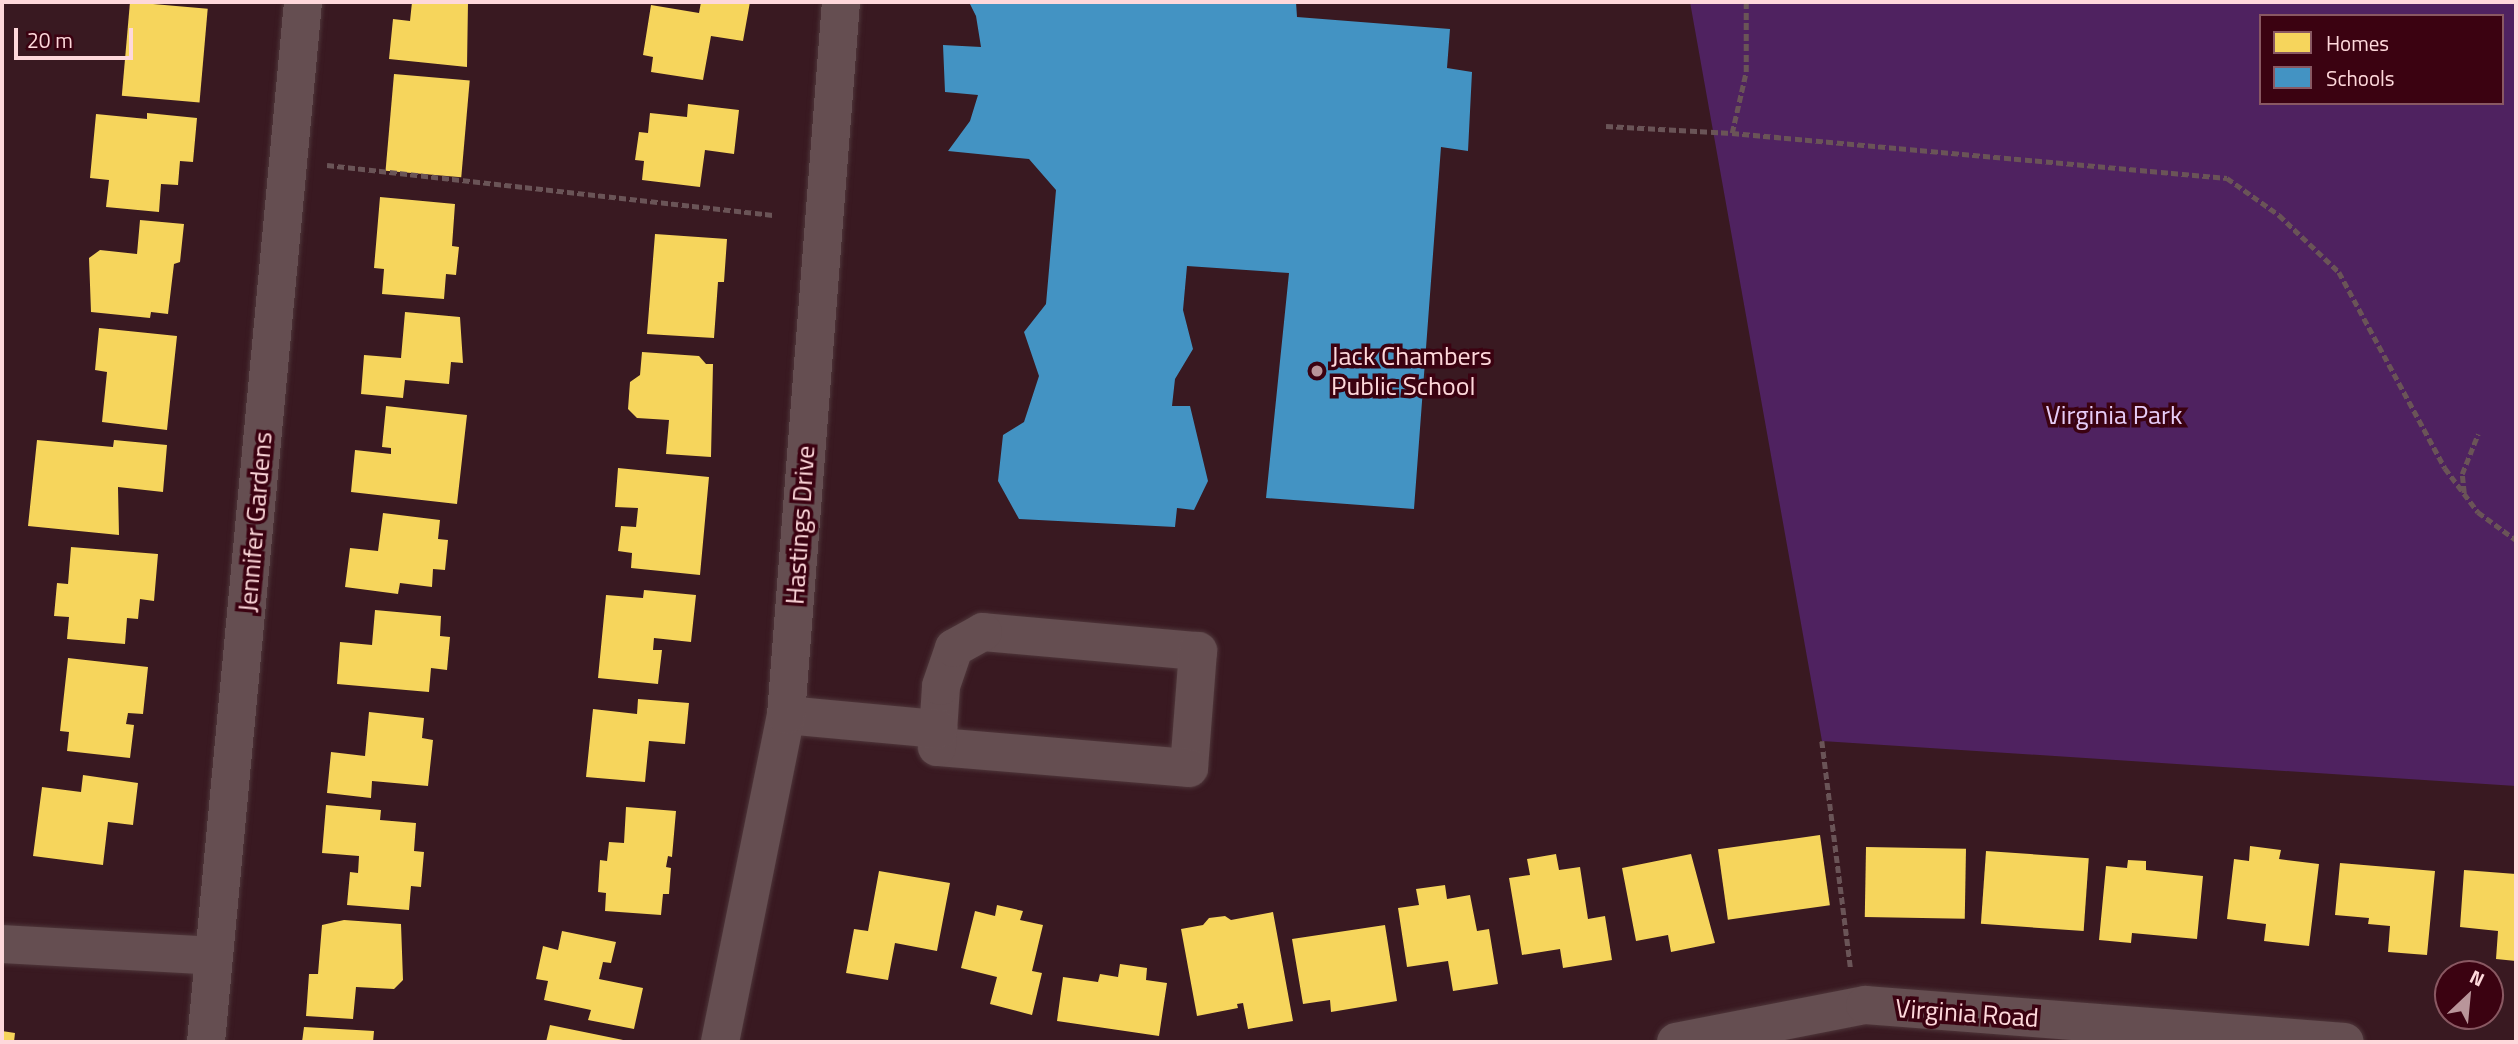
<!DOCTYPE html>
<html>
<head>
<meta charset="utf-8">
<style>
	body { margin:0 }
	#map { position:relative; width:2518px; height:1044px; overflow:hidden; background:#391921; font-family:"Titillium Web",sans-serif }
	div>[style] { position:absolute }
	.green>* { inset:0; background:#4f2260 }
	.homes>* { inset:0; background:#f6d55c; transform-origin:0 0 }
	.schools>* { inset:0; background:#4393c3 }
	.path>* { height:4.5px; margin-top:-2.25px; transform-origin:0; background:repeating-linear-gradient(90deg,#6a5457 0 7px,transparent 0 10.5px) }
	.roads { filter:drop-shadow(0 0 2px #4e363a) drop-shadow(0 0 2px #4e363a) }
	.minor>* { height:38px; margin:-19px; padding:0 19px; transform-origin:19px; border-radius:19px; background:#654e51 }
	.dots>* { width:19px; height:19px; translate:-50% -50%; box-sizing:border-box; border:4px solid #3b0211; border-radius:50% }
	span { translate:-50% -50%; white-space:nowrap; text-align:center; line-height:1.15; -webkit-text-stroke:7px #3b0211; paint-order:stroke }
	.poi-label { font-size:26px; color:#fed8db }
	.left { translate:0 -50%; text-align:left }
	.park-label { font-size:26px; color:#e6ccf6 }
	.street-label { font-size:26px; color:#fed8db }
	.frame { position:absolute; inset:0; border:4px solid #fed8db; pointer-events:none }
	.legend { position:absolute; left:2259px; top:14px; width:245px; height:91px; box-sizing:border-box; background:#3b0211; border:2px solid #895862; margin:0; padding:9px 12px; list-style:none; font-size:21px; color:#fed8db }
	.legend li { display:flex; align-items:center; gap:14px; height:35px }
	.legend b { width:35px; border:2px solid #895862 }
	.north { position:absolute; left:2434px; top:960px; width:70px; height:70px; box-sizing:border-box; background:#3b0211; border:2px solid #895862; border-radius:50%; rotate:26deg; font-size:19px; font-weight:700; line-height:28px; text-align:center; color:#fed8db }
	.north::after { content:''; display:block; margin:auto; width:24px; height:32px; background:#b9959a; clip-path:polygon(50% 0,100% 100%,50% 72%,0 100%) }
	.scale { position:absolute; left:14px; top:28px; width:119px; height:32px; box-sizing:border-box; border:4px solid #fed8db; border-top:0; padding-left:9px; font-size:21px; line-height:24px; white-space:nowrap; color:#fed8db; -webkit-text-stroke:5px #3b0211; paint-order:stroke }
</style>
</head>
<body>
<div id="map">
	<div class="green">
		<div style="clip-path:polygon(evenodd,1690px 2px,2516px 2px,2516px 786px,1822px 741px,1690px 2px,2261px 16px,2502px 16px,2502px 103px,2261px 103px,2261px 16px)"></div>
	</div>
	<div class="homes">
		<div style="left:130px;top:2px;width:78px;height:94px;rotate:5deg"></div>
		<div style="clip-path:polygon(412px 2px,468px 2px,467px 67px,389px 59px,393px 19px,410px 21px)"></div>
		<div style="clip-path:polygon(701px 2px,750px 2px,743px 41px,711px 36px,703px 80px,651px 72px,653px 57px,643px 55px,651px 5px,699px 13px)"></div>
		<div style="left:394px;top:74px;width:76px;height:97px;rotate:5deg"></div>
		<div style="clip-path:polygon(688px 104px,739px 110px,734px 154px,705px 150px,700px 187px,642px 180px,644px 161px,635px 160px,639px 132px,648px 133px,650px 113px,687px 117px)"></div>
		<div style="clip-path:polygon(147px 113px,197px 118px,193px 162px,180px 161px,178px 185px,161px 184px,159px 212px,106px 207px,109px 180px,90px 178px,96px 114px,147px 119px)"></div>
		<div style="clip-path:polygon(380px 197px,455px 204px,452px 246px,459px 247px,456px 275px,446px 274px,444px 299px,382px 294px,384px 269px,374px 268px)"></div>
		<div style="clip-path:polygon(140px 220px,184px 224px,180px 262px,174px 264px,168px 314px,151px 312px,150px 318px,91px 312px,89px 258px,100px 250px,137px 254px)"></div>
		<div style="clip-path:polygon(655px 234px,727px 239px,724px 282px,718px 282px,714px 338px,647px 334px)"></div>
		<div style="clip-path:polygon(405px 312px,460px 317px,463px 363px,451px 362px,449px 384px,405px 380px,403px 398px,361px 394px,364px 355px,401px 358px)"></div>
		<div style="clip-path:polygon(99px 328px,177px 336px,167px 430px,102px 422px,107px 372px,95px 370px)"></div>
		<div style="clip-path:polygon(642px 352px,699px 356px,706px 364px,713px 364px,711px 457px,666px 454px,669px 420px,637px 418px,628px 409px,630px 382px,640px 375px)"></div>
		<div style="clip-path:polygon(386px 406px,467px 415px,457px 504px,351px 492px,355px 450px,391px 454px,391px 448px,382px 447px)"></div>
		<div style="clip-path:polygon(37px 440px,113px 447px,114px 440px,167px 445px,163px 492px,118px 487px,119px 535px,28px 526px)"></div>
		<div style="clip-path:polygon(618px 468px,709px 477px,700px 575px,631px 568px,632px 553px,618px 551px,621px 526px,636px 527px,638px 508px,615px 507px)"></div>
		<div style="clip-path:polygon(383px 513px,440px 520px,438px 539px,448px 540px,445px 570px,433px 569px,432px 587px,400px 583px,398px 594px,345px 587px,350px 548px,378px 551px)"></div>
		<div style="clip-path:polygon(71px 547px,158px 554px,154px 601px,140px 599px,138px 619px,127px 618px,125px 644px,67px 639px,69px 617px,54px 616px,57px 583px,68px 584px)"></div>
		<div style="clip-path:polygon(644px 590px,696px 595px,691px 642px,654px 638px,653px 650px,662px 650px,658px 684px,598px 678px,606px 595px,643px 598px)"></div>
		<div style="clip-path:polygon(375px 610px,441px 616px,440px 636px,450px 637px,447px 670px,431px 668px,429px 692px,337px 684px,340px 642px,372px 645px)"></div>
		<div style="clip-path:polygon(68px 658px,148px 667px,143px 714px,128px 713px,126px 724px,134px 725px,130px 758px,67px 751px,69px 732px,60px 731px)"></div>
		<div style="clip-path:polygon(638px 699px,689px 703px,685px 744px,649px 741px,645px 782px,586px 777px,593px 709px,637px 714px)"></div>
		<div style="clip-path:polygon(369px 712px,424px 718px,422px 738px,433px 740px,428px 786px,372px 781px,371px 798px,327px 793px,331px 752px,365px 756px)"></div>
		<div style="clip-path:polygon(83px 775px,138px 783px,133px 825px,108px 822px,103px 865px,33px 856px,42px 787px,81px 792px)"></div>
		<div style="clip-path:polygon(326px 805px,381px 810px,380px 820px,416px 823px,414px 851px,424px 852px,421px 887px,411px 886px,409px 910px,347px 905px,350px 872px,358px 873px,359px 856px,322px 853px)"></div>
		<div style="clip-path:polygon(626px 807px,676px 811px,672px 857px,668px 856px,666px 867px,671px 868px,669px 894px,663px 894px,661px 915px,605px 911px,606px 893px,598px 892px,600px 860px,607px 861px,609px 842px,624px 843px)"></div>
		<div style="left:1820px;top:835px;width:71px;height:103px;rotate:82deg"></div>
		<div style="clip-path:polygon(2250px 846px,2281px 850px,2279px 859px,2319px 864px,2309px 946px,2264px 941px,2266px 924px,2227px 919px,2234px 859px,2249px 861px)"></div>
		<div style="left:1866px;top:847px;width:100px;height:70px;rotate:1deg"></div>
		<div style="left:1986px;top:851px;width:103px;height:73px;rotate:4deg"></div>
		<div style="clip-path:polygon(1556px 854px,1559px 870px,1580px 867px,1588px 919px,1605px 916px,1612px 960px,1563px 968px,1560px 949px,1522px 955px,1509px 878px,1530px 875px,1527px 859px)"></div>
		<div style="clip-path:polygon(1691px 854px,1715px 943px,1671px 952px,1668px 935px,1636px 941px,1622px 868px)"></div>
		<div style="clip-path:polygon(2128px 860px,2146px 861px,2146px 870px,2203px 876px,2197px 939px,2132px 933px,2131px 943px,2099px 940px,2106px 866px,2127px 868px)"></div>
		<div style="clip-path:polygon(2340px 863px,2435px 871px,2427px 955px,2388px 952px,2390px 926px,2368px 924px,2369px 918px,2335px 915px)"></div>
		<div style="clip-path:polygon(2464px 870px,2516px 874px,2516px 961px,2496px 959px,2498px 931px,2460px 927px)"></div>
		<div style="clip-path:polygon(879px 871px,950px 883px,937px 951px,895px 943px,888px 980px,846px 973px,854px 929px,868px 931px)"></div>
		<div style="clip-path:polygon(1445px 885px,1447px 899px,1470px 895px,1477px 931px,1489px 929px,1498px 984px,1453px 991px,1448px 961px,1407px 967px,1398px 908px,1419px 905px,1416px 889px)"></div>
		<div style="clip-path:polygon(997px 905px,1023px 911px,1020px 920px,1043px 925px,1032px 971px,1042px 973px,1032px 1015px,990px 1004px,997px 977px,961px 968px,975px 911px,995px 916px)"></div>
		<div style="clip-path:polygon(1273px 912px,1293px 1021px,1248px 1029px,1243px 1003px,1237px 1004px,1238px 1008px,1197px 1016px,1181px 929px,1203px 925px,1209px 918px,1225px 916px,1231px 920px)"></div>
		<div style="clip-path:polygon(344px 920px,401px 924px,403px 980px,394px 989px,356px 987px,353px 1019px,306px 1016px,309px 974px,318px 974px,322px 925px)"></div>
		<div style="clip-path:polygon(1385px 925px,1397px 1001px,1331px 1012px,1330px 1000px,1303px 1004px,1292px 939px)"></div>
		<div style="clip-path:polygon(562px 931px,616px 942px,611px 963px,603px 962px,599px 979px,643px 988px,634px 1029px,588px 1020px,591px 1010px,544px 1000px,548px 981px,536px 979px,543px 946px,558px 950px)"></div>
		<div style="clip-path:polygon(1120px 964px,1147px 968px,1146px 980px,1167px 983px,1159px 1036px,1057px 1021px,1063px 977px,1098px 982px,1100px 974px,1118px 977px)"></div>
		<div style="clip-path:polygon(550px 1025px,628px 1041px,628px 1042px,546px 1042px)"></div>
		<div style="clip-path:polygon(304px 1027px,374px 1031px,373px 1042px,302px 1042px)"></div>
		<div style="clip-path:polygon(2px 1031px,15px 1033px,14px 1042px,2px 1042px)"></div>
	</div>
	<div class="schools">
		<div style="clip-path:polygon(969px 2px,1296px 2px,1297px 17px,1450px 29px,1447px 68px,1472px 72px,1468px 151px,1441px 147px,1414px 509px,1266px 498px,1289px 273px,1187px 266px,1183px 310px,1193px 349px,1175px 379px,1172px 406px,1190px 406px,1208px 481px,1194px 510px,1177px 508px,1175px 527px,1019px 519px,998px 481px,1003px 435px,1024px 422px,1039px 376px,1024px 332px,1046px 304px,1056px 190px,1029px 159px,948px 151px,970px 121px,978px 95px,945px 92px,943px 45px,981px 47px,976px 16px)"></div>
	</div>
	<div class="path">
		<div style="left:1606px;top:126px;width:126px;rotate:3.2deg"></div>
		<div style="left:1732px;top:133px;width:497px;rotate:5.2deg"></div>
		<div style="left:2227px;top:178px;width:64px;rotate:35.4deg"></div>
		<div style="left:2279px;top:215px;width:83px;rotate:43.5deg"></div>
		<div style="left:2339px;top:272px;width:223px;rotate:61.6deg"></div>
		<div style="left:2445px;top:468px;width:55px;rotate:53.1deg"></div>
		<div style="left:2478px;top:512px;width:47px;rotate:36.4deg"></div>
		<div style="left:1732px;top:133px;width:63px;rotate:-77.1deg"></div>
		<div style="left:1746px;top:72px;width:70px;rotate:-90deg"></div>
		<div style="left:327px;top:165px;width:451px;rotate:6.4deg"></div>
		<div style="left:2464px;top:493px;width:19px;rotate:-96deg"></div>
		<div style="left:2462px;top:474px;width:43px;rotate:-68.2deg"></div>
		<div style="left:1822px;top:741px;width:230px;rotate:82.8deg"></div>
	</div>
	<div class="roads">
		<div class="minor">
			<div style="left:983px;top:632px;width:216px;rotate:5.1deg"></div>
			<div style="left:1198px;top:651px;width:117px;rotate:94.4deg"></div>
			<div style="left:1189px;top:768px;width:253px;rotate:-175.2deg"></div>
			<div style="left:937px;top:747px;width:61px;rotate:-86.2deg"></div>
			<div style="left:941px;top:686px;width:40px;rotate:-71.1deg"></div>
			<div style="left:954px;top:648px;width:33px;rotate:-29deg"></div>
			<div style="left:786px;top:715px;width:153px;rotate:5.3deg"></div>
			<div style="left:2px;top:944px;width:212px;rotate:3.2deg"></div>
			<div style="left:206px;top:1042px;width:1045px;rotate:-84.67deg"></div>
			<div style="left:720px;top:1042px;width:334px;rotate:-78.6deg"></div>
			<div style="left:786px;top:715px;width:715px;rotate:-85.59deg"></div>
			<div style="left:1676px;top:1042px;width:193px;rotate:-11.1deg"></div>
			<div style="left:1865px;top:1005px;width:481px;rotate:4.4deg"></div>
		</div>
	</div>
	<div class="dots">
		<div style="left:1317px;top:371px;background:#b9959a"></div>
	</div>
	<div class="poi-label">
		<span class="left" style="left:1331px;top:371px">Jack Chambers<br>Public School</span>
	</div>
	<div class="park-label">
		<span style="left:2114px;top:415px">Virginia Park</span>
	</div>
	<div class="street-label">
		<span style="left:255px;top:522px;rotate:-85deg">Jennifer Gardens</span>
		<span style="left:800px;top:525px;rotate:-86deg">Hastings Drive</span>
		<span style="left:1967px;top:1013px;rotate:4deg">Virginia Road</span>
	</div>
	<div class="frame"></div>
	<ul class="legend">
	<li><b style="height:19px;background:#f6d55c"></b>Homes</li>
	<li><b style="height:19px;background:#4393c3"></b>Schools</li>
	</ul>
	<div class="north">N</div>
	<div class="scale">20 m</div>
</div>
</body>
</html>
